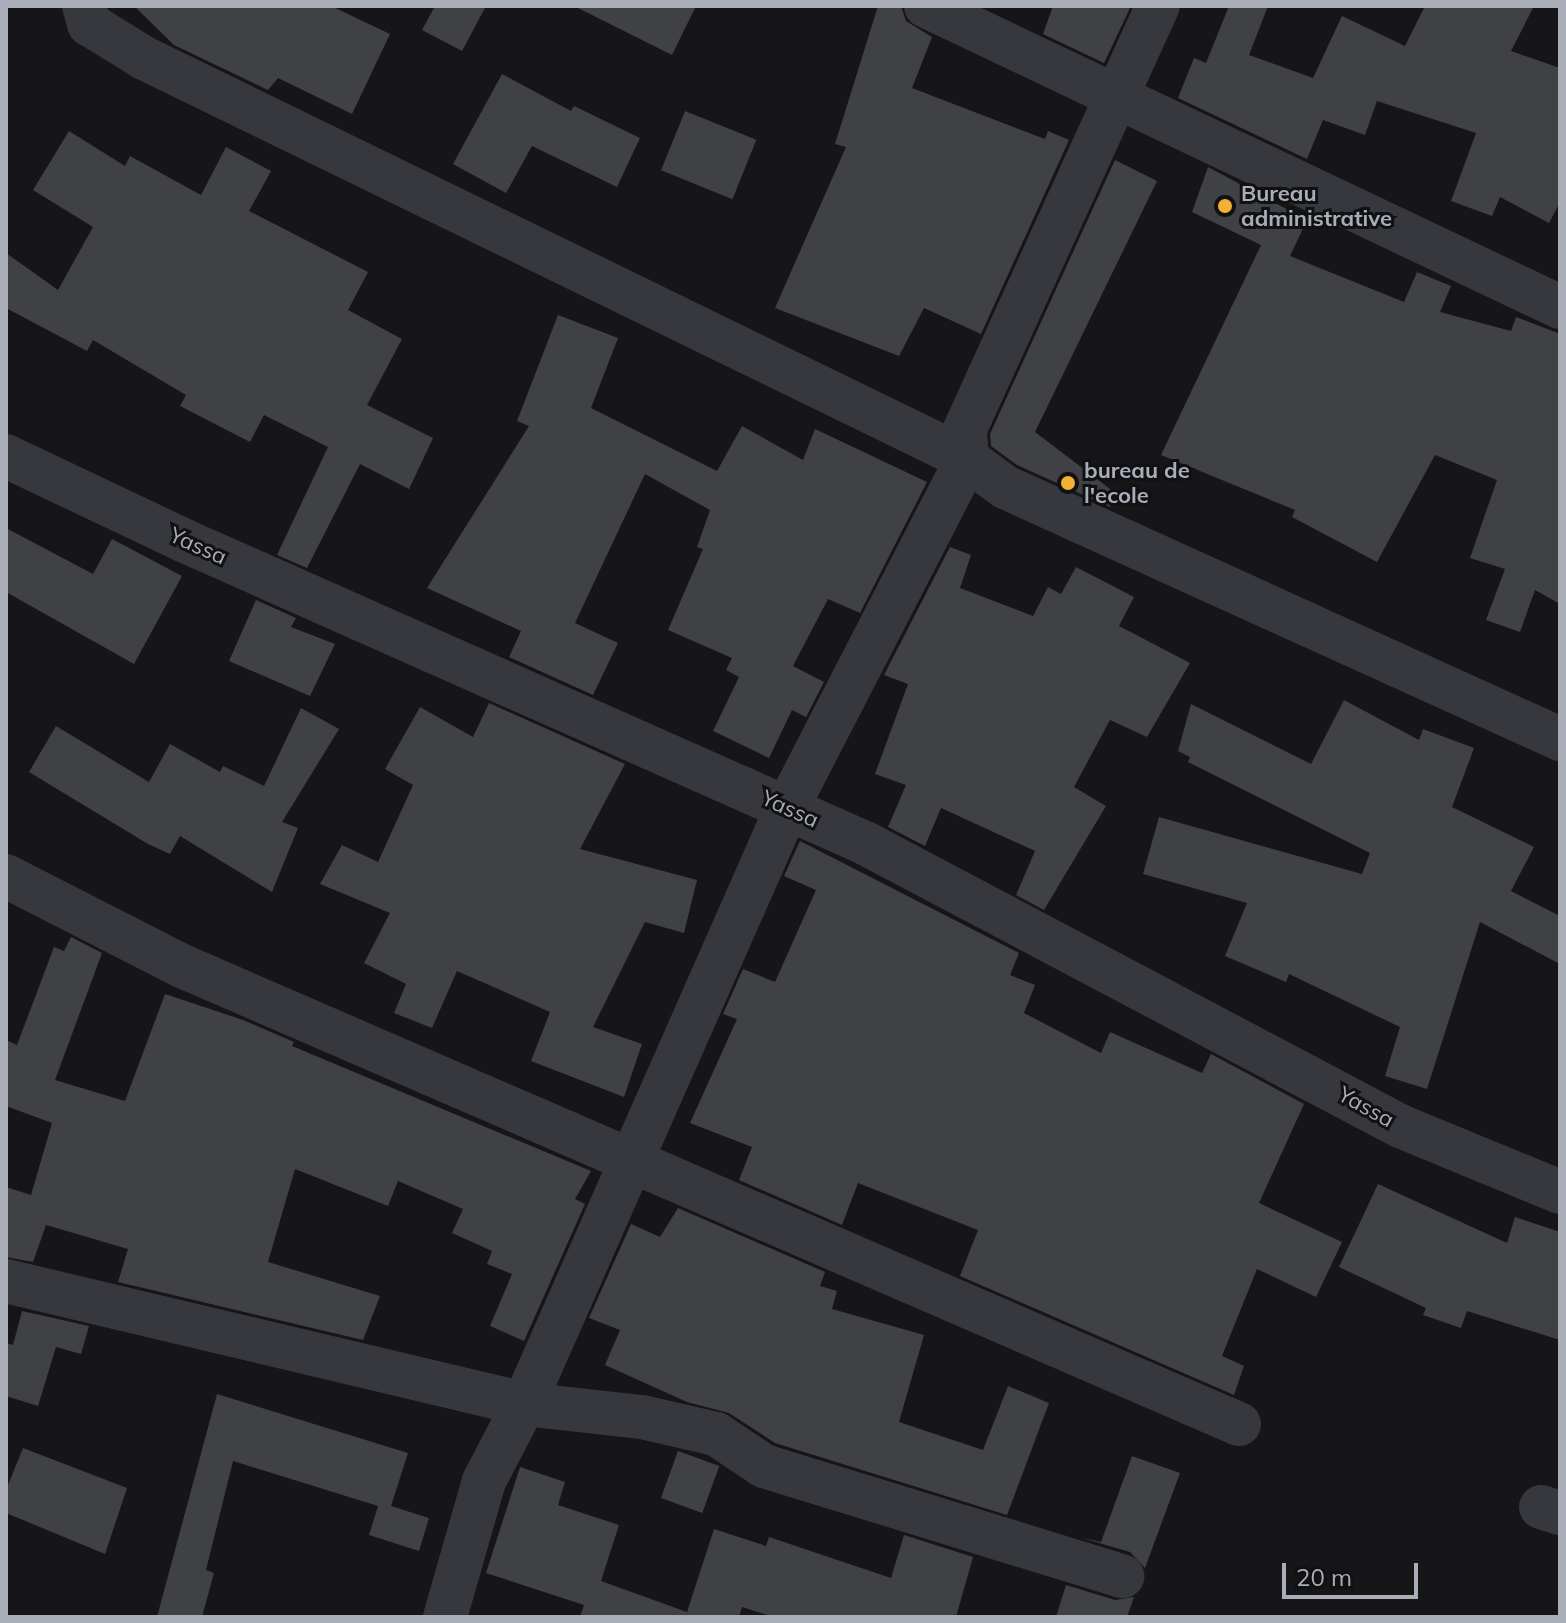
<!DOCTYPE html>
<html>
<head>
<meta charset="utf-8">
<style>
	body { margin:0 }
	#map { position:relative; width:1566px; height:1623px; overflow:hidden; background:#161618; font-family:Mulish,sans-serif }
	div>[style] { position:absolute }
	.building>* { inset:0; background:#404145; transform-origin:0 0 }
	.minor>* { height:44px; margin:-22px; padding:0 22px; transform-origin:22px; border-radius:22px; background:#37383d }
	.dots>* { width:22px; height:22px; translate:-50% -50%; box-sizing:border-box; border:4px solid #111113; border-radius:50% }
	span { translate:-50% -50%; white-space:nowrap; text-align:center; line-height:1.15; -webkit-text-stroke:6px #111113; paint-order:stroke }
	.poi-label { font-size:22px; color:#a8adb8; font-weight:700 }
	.left { translate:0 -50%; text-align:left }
	.street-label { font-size:22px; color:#a8adb8 }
	.frame { position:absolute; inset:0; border:8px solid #a8adb8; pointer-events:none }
	.scale { position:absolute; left:1282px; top:1563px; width:136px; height:36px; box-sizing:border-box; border:4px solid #a8adb8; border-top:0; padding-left:10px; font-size:24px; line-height:28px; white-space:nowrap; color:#a8adb8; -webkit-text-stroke:6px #111113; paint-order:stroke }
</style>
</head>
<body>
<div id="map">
	<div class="building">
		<div style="clip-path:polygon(134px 6px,331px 6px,390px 34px,352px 114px,278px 78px,268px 90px,174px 45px)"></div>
		<div style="clip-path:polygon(435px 6px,486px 6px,462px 51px,422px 30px)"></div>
		<div style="clip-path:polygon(574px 6px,696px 6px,672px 55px)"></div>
		<div style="clip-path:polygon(878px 6px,901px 6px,906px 21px,932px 37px,912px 88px,1045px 139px,1048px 131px,1069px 140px,981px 334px,924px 308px,899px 356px,775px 308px,846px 147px,835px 144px)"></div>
		<div style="clip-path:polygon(1053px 6px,1131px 6px,1104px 63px,1043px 34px)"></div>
		<div style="clip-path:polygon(1229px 6px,1268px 6px,1249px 55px,1313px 78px,1342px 16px,1405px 46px,1425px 6px,1534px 6px,1511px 51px,1560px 68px,1560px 202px,1549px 223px,1500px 197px,1492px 216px,1451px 201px,1476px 133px,1377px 101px,1365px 135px,1323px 120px,1307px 159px,1178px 98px,1194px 58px,1206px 63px)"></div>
		<div style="clip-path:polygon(502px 74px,571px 111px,574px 106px,640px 138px,617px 187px,532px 146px,506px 193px,453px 164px)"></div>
		<div style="left:685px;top:111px;width:77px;height:64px;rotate:22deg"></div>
		<div style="clip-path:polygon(69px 131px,125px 166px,130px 156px,201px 195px,226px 147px,271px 171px,249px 211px,368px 272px,348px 310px,402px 339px,367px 405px,433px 438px,409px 489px,360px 464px,307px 568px,277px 555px,328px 447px,264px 415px,250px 442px,180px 406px,186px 395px,93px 340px,87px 351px,6px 308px,6px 253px,58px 290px,93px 227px,33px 190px)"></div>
		<div style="clip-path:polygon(1115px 160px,1157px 181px,1035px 432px,1118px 495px,1110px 507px,1017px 465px,991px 446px,990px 434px)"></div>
		<div style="clip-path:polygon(1208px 167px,1307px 220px,1290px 256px,1404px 302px,1417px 272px,1451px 286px,1440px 312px,1511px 331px,1516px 317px,1560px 334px,1560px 604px,1535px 590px,1520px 632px,1486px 620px,1505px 569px,1470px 558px,1497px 480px,1435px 455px,1377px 562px,1292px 517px,1295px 510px,1161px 455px,1261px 245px,1192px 212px)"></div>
		<div style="clip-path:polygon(558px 315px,618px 338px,591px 408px,717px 471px,742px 426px,803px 460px,815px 429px,927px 482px,860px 613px,828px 599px,793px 666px,824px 682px,806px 717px,792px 710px,769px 758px,713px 731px,739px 677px,726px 670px,732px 658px,668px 630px,703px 549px,697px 547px,710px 510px,645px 474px,575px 623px,618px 643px,593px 695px,509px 657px,521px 631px,427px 588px,529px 426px,517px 421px)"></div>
		<div style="clip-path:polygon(6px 528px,93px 574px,112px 539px,182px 576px,134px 664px,6px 592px)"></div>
		<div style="clip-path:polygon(950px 547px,971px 555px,960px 588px,1033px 616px,1048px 587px,1061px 594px,1076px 567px,1134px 597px,1119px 626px,1190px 663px,1147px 737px,1110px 720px,1074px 787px,1106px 806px,1044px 910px,1016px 895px,1035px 851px,941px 808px,925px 846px,888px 827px,906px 785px,875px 774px,908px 684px,884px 675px)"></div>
		<div style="clip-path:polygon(256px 600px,296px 618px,291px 627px,335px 644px,310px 696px,229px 661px)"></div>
		<div style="clip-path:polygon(1344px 700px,1419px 740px,1423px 729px,1474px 748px,1452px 807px,1534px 847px,1511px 891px,1560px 916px,1560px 964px,1480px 922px,1427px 1089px,1385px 1076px,1400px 1027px,1289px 974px,1286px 982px,1225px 956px,1247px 903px,1143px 874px,1159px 817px,1362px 874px,1370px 853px,1188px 762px,1190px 757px,1178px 751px,1191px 704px,1311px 764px)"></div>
		<div style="clip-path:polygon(489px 703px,625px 764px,580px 849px,697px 880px,684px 933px,645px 922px,593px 1027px,642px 1044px,624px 1097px,531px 1061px,550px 1012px,457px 971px,432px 1028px,394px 1013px,406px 984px,364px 963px,390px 913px,320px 884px,342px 845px,378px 862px,413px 785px,385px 769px,420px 707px,473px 737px)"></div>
		<div style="clip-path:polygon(301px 708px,339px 729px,282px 822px,298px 828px,272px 892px,180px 836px,170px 854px,148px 844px,29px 772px,56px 726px,149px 782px,170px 744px,220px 772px,223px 766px,264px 786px)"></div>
		<div style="clip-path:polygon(800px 841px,1019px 953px,1010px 975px,1035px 985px,1024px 1013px,1101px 1053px,1110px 1032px,1202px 1073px,1211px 1054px,1304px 1104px,1259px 1203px,1342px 1242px,1316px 1297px,1257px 1269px,1222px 1356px,1244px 1366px,1234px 1395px,960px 1276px,978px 1230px,858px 1183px,842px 1225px,739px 1180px,752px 1147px,690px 1123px,737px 1019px,723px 1014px,743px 969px,775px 982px,816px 890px,784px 876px)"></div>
		<div style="clip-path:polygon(71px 937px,102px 953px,55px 1080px,125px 1101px,165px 994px,243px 1020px,294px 1042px,292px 1046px,591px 1171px,575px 1199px,585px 1204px,524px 1341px,490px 1326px,512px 1274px,487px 1264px,492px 1251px,452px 1233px,463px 1209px,398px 1181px,388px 1206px,295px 1169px,268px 1262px,380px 1296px,363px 1340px,118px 1282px,128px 1249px,46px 1225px,33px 1262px,6px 1257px,6px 1187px,31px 1195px,52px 1123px,6px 1106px,6px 1040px,17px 1045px,54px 947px,64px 951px)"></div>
		<div style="clip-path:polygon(1378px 1184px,1507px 1243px,1515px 1217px,1560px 1232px,1560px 1340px,1467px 1311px,1461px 1328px,1423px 1315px,1426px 1308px,1339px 1267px)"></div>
		<div style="clip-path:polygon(678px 1208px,825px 1272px,820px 1286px,837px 1291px,832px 1309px,924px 1335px,899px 1422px,983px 1450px,1008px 1386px,1049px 1403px,1007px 1515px,775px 1443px,729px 1413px,687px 1402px,605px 1365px,620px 1330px,589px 1318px,631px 1224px,660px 1237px)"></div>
		<div style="clip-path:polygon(22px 1311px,89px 1326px,81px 1354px,56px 1347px,38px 1406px,6px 1396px,6px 1343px,13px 1345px)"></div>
		<div style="clip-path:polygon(217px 1394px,408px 1453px,391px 1506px,429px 1518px,419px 1551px,369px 1535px,378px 1506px,233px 1461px,206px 1570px,214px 1573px,202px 1617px,157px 1617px)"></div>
		<div style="clip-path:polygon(23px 1448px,127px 1488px,105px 1554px,6px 1513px,6px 1490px)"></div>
		<div style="left:678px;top:1451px;width:44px;height:50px;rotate:20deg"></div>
		<div style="clip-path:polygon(1132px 1456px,1180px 1473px,1145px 1568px,1130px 1552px,1082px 1538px,1101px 1542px)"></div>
		<div style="clip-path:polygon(520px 1467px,565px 1482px,558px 1505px,619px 1525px,601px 1581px,687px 1612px,714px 1529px,766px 1546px,769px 1537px,891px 1578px,904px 1535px,973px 1557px,956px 1617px,774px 1617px,742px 1607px,739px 1617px,580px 1617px,584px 1605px,486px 1573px)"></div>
		<div style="clip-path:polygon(1066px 1585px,1115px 1600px,1134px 1597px,1127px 1617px,1056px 1617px)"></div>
	</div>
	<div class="minor">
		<div style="left:84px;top:6px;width:19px;rotate:74deg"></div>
		<div style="left:89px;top:24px;width:65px;rotate:31.7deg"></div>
		<div style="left:144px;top:58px;width:915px;rotate:25.98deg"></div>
		<div style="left:967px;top:459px;width:47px;rotate:36.4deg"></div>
		<div style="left:1005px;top:487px;width:610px;rotate:24.42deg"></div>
		<div style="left:926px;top:6px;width:702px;rotate:25.4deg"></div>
		<div style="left:6px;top:456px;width:198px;rotate:25.4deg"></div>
		<div style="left:185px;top:541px;width:744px;rotate:23.95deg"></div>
		<div style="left:865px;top:843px;width:605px;rotate:27.88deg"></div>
		<div style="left:1400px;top:1126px;width:173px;rotate:22.4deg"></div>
		<div style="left:6px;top:876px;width:198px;rotate:27.1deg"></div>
		<div style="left:182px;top:966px;width:1152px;rotate:23.43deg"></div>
		<div style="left:6px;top:1281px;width:532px;rotate:13.36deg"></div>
		<div style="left:524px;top:1404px;width:119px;rotate:6.3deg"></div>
		<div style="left:642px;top:1417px;width:76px;rotate:12.9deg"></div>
		<div style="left:716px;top:1434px;width:58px;rotate:33.7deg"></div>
		<div style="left:764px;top:1466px;width:375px;rotate:17.1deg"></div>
		<div style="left:1541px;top:1507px;width:20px;rotate:18deg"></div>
		<div style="left:445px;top:1617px;width:141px;rotate:-74deg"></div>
		<div style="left:484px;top:1481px;width:87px;rotate:-62.5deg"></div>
		<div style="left:524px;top:1404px;width:651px;rotate:-66.19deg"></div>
		<div style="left:787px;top:808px;width:393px;rotate:-62.7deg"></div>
		<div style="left:967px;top:459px;width:30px;rotate:-94deg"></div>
		<div style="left:965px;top:429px;width:465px;rotate:-65.5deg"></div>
	</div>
	<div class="dots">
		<div style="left:1225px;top:206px;background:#f2b134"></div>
		<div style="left:1068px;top:483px;background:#f2b134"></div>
	</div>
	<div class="poi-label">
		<span class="left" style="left:1241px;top:206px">Bureau<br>administrative</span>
		<span class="left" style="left:1084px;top:483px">bureau de<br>l'ecole</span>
	</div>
	<div class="street-label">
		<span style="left:198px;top:546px;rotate:24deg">Yassa</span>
		<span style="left:790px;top:809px;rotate:24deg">Yassa</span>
		<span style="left:1366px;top:1107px;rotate:29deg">Yassa</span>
	</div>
	<div class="frame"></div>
	<div class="scale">20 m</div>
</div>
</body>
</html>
